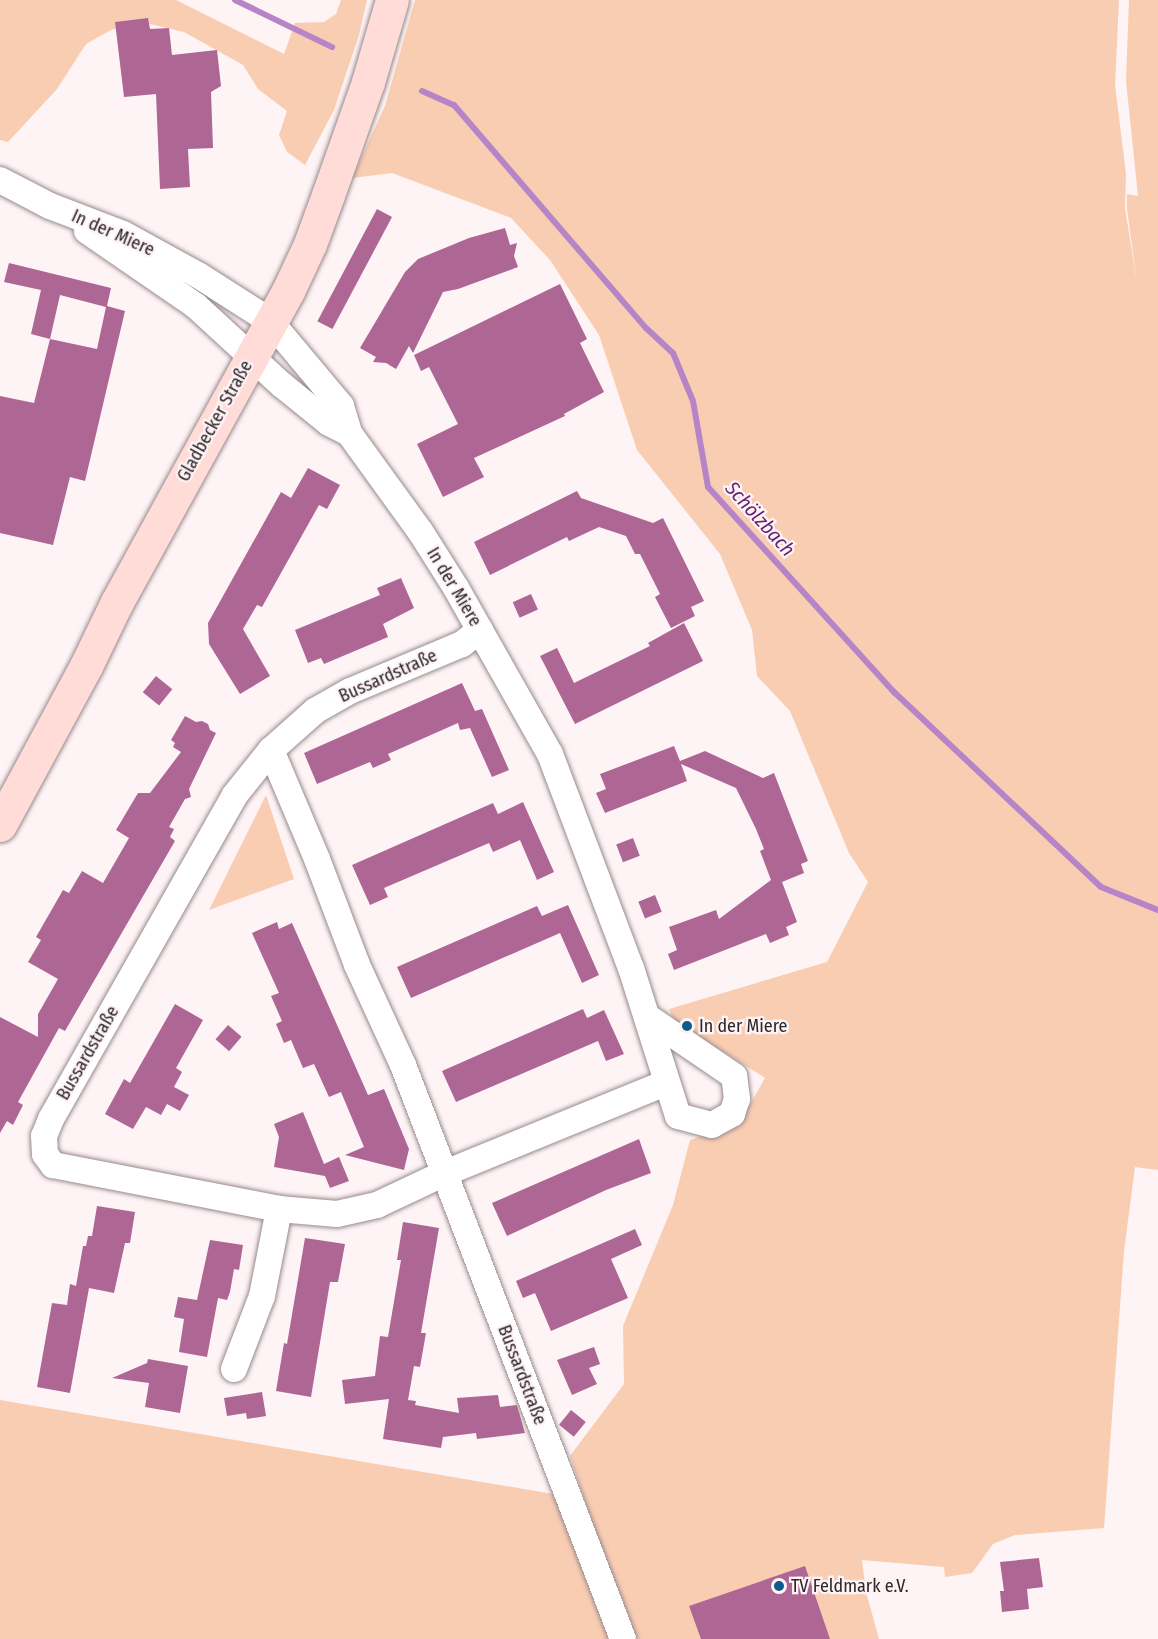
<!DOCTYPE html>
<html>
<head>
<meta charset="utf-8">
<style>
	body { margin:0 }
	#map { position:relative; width:1158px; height:1639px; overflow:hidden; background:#fef3f5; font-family:"Fira Sans Condensed",sans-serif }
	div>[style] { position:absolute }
	.green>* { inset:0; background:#f9cdb2 }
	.stream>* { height:6px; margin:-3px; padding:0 3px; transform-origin:3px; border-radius:3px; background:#b685c7 }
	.building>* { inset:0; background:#ae6695; transform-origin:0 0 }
	.roads { filter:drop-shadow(0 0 2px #978a8d) drop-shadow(0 0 2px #978a8d) }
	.street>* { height:26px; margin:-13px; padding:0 13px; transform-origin:13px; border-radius:13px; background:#fff }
	.secondary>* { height:33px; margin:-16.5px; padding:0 16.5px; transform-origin:16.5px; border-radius:16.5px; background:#ffdcd7 }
	.dots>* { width:16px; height:16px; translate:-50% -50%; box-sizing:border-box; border:3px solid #fef3f5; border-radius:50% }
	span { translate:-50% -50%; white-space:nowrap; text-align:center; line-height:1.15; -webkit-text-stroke:4.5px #fef3f5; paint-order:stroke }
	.street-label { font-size:18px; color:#2c2728 }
	.poi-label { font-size:18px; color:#2c2728 }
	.left { translate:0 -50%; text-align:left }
	.water-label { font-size:20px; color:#622575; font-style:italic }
</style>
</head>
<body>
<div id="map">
	<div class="green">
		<div style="clip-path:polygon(0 0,176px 0,284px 54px,295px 23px,324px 22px,336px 14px,341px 0,367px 0,359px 35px,334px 110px,305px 165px,287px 152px,279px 135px,287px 111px,258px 89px,243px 65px,184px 32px,137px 21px,111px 30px,86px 44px,57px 89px,8px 142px,0 140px)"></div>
		<div style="clip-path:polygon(415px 0,1119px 0,1115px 85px,1126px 174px,1125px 208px,1137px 283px,1127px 209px,1127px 194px,1138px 196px,1126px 81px,1129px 0,1158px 0,1158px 1170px,1135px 1167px,1124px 1251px,1104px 1528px,1015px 1535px,993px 1544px,972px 1573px,945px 1577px,944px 1567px,862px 1560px,866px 1592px,879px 1639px,636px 1639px,606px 1564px,570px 1456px,624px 1384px,623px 1326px,673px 1205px,690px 1140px,739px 1124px,765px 1078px,674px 1021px,669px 1009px,827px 962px,868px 882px,849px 853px,790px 711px,757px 676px,752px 630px,720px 554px,637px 450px,599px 335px,550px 260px,511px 218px,392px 173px,352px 178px,385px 106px)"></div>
		<div style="clip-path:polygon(266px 795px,294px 879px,209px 910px)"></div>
		<div style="clip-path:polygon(0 1400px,559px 1495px,610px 1639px,0 1639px)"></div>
	</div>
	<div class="stream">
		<div style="left:235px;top:0;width:108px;rotate:25.9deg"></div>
		<div style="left:422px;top:91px;width:35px;rotate:24deg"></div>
		<div style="left:454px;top:105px;width:294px;rotate:49.3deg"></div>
		<div style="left:646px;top:328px;width:37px;rotate:43deg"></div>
		<div style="left:673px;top:353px;width:52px;rotate:67.4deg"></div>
		<div style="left:693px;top:401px;width:87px;rotate:80.1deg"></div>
		<div style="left:708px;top:487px;width:277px;rotate:47.8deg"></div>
		<div style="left:894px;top:692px;width:284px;rotate:43.3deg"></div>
		<div style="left:1101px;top:887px;width:61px;rotate:22deg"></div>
	</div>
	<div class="building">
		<div style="clip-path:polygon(148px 18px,150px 29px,169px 28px,172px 55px,217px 50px,221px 86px,211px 92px,213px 148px,188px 149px,190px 187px,160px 189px,156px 94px,124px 97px,115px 22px)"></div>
		<div style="left:377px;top:209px;width:17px;height:127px;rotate:28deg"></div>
		<div style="clip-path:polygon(505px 228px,510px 245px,517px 243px,514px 256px,518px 267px,458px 289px,443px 292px,413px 353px,409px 346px,396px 369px,386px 363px,373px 362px,376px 357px,360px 348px,405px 272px,418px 259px,469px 238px)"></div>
		<div style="clip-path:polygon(evenodd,9px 263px,111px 288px,107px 306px,125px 311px,85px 481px,70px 477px,53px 545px,0 533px,0 396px,34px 403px,50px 339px,31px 334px,41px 290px,4px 282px,9px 263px,60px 295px,106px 307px,97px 349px,50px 339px,60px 295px)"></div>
		<div style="clip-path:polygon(560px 284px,587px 339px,580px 343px,604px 392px,564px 414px,565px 416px,474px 458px,484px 477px,443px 497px,417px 444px,458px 424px,429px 367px,421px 371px,414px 355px)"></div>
		<div style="clip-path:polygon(308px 468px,340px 485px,327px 509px,319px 505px,262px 607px,257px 605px,243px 629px,270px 676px,240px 694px,209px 644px,208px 623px,281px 492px,291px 498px)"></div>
		<div style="clip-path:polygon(577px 491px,581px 498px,653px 523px,663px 518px,704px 601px,691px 607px,695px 616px,671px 628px,655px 597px,660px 594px,640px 554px,635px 554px,626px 536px,599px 527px,569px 541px,567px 537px,490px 575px,474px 542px)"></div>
		<div style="clip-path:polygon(401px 578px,414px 608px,383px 624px,388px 637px,324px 664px,321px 658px,308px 663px,295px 630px,380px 595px,377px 588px)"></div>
		<div style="left:531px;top:594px;width:17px;height:20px;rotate:66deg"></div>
		<div style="clip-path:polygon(684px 623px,703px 661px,575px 724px,540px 656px,557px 648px,574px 683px,650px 646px,648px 643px)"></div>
		<div style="left:156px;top:676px;width:21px;height:21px;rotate:39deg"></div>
		<div style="clip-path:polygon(462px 683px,475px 711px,482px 709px,509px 770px,492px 777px,470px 728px,460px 730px,458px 723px,388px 754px,391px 760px,373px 768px,370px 762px,317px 784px,304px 753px)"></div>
		<div style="clip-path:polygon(185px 716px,196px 722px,202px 721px,208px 724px,210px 730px,216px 733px,189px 789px,191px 797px,185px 799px,169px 827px,174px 829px,170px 837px,175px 841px,65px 1031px,59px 1028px,18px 1102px,23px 1105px,13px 1125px,7px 1121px,0 1133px,0 1017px,38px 1037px,38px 1014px,58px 979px,28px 962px,41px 940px,36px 937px,63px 890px,69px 893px,82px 871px,103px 883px,129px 838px,116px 830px,138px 793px,150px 793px,181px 752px,173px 747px,175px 743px,171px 740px)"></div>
		<div style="clip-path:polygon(674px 746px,680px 761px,705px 751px,763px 778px,774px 773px,808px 861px,801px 864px,804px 873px,782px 882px,797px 922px,786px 927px,789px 935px,770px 943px,766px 934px,674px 970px,668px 954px,677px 950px,669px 927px,716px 910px,719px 919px,771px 880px,760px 851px,764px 849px,756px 829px,736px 788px,681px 764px,687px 781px,605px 813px,596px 793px,606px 789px,600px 774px)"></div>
		<div style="clip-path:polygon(523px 802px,554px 872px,537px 880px,520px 840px,493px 852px,489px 843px,384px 888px,388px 897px,370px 905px,352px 865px,493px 803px,498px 814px)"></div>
		<div style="left:633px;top:838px;width:19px;height:18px;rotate:69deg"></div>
		<div style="left:655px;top:895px;width:18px;height:18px;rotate:68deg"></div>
		<div style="clip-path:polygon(568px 905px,599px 975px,582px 983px,560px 933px,411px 998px,397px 967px,537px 906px,542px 916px)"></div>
		<div style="clip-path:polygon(277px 922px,279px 929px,292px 923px,368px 1095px,384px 1089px,409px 1149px,404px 1170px,345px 1155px,364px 1147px,341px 1092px,329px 1097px,314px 1064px,303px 1068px,291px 1040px,284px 1043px,276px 1024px,282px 1021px,271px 996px,279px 993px,252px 933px)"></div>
		<div style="clip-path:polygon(175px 1004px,203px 1020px,176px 1068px,182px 1072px,174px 1087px,189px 1095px,180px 1111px,167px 1104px,161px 1115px,146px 1107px,133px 1129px,105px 1114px,124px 1079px,130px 1083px)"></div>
		<div style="clip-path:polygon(583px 1009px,587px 1018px,604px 1010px,624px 1054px,606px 1061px,598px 1041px,456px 1102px,442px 1071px)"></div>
		<div style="left:228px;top:1025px;width:18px;height:19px;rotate:41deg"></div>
		<div style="clip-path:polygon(303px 1112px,324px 1164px,339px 1157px,349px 1181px,330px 1188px,325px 1176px,274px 1167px,279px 1137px,274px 1124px)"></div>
		<div style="clip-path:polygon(639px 1139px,651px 1173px,606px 1190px,507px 1236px,492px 1203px)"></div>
		<div style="clip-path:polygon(97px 1206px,135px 1212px,130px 1243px,125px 1243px,114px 1293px,89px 1288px,70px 1393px,37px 1387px,52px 1303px,67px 1305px,70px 1284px,76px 1286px,83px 1246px,86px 1246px,88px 1236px,92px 1236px)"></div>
		<div style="clip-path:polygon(403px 1222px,439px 1228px,421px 1333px,426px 1333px,420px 1367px,414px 1366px,408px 1400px,416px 1401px,415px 1405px,459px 1413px,457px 1398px,498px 1395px,500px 1407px,517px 1405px,525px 1433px,477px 1439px,476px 1433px,443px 1437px,441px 1448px,383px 1439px,389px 1399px,345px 1404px,342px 1380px,375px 1376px,380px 1336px,388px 1337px,401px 1260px,397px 1260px)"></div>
		<div style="clip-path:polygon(635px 1229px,642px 1245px,611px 1259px,628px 1298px,551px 1331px,535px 1293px,523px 1298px,516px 1281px)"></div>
		<div style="clip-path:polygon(305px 1238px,345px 1244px,338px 1282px,330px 1282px,311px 1397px,276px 1391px,284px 1343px,287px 1344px)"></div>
		<div style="clip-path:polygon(210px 1240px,243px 1245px,239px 1270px,234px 1269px,230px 1292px,227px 1300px,218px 1298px,207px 1357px,179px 1352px,184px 1319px,174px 1317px,178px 1297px,197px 1300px)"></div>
		<div style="clip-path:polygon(594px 1347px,600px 1364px,589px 1368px,597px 1384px,572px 1395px,557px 1360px)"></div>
		<div style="clip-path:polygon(148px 1359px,188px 1366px,180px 1413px,145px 1407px,149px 1383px,112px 1378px,147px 1363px)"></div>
		<div style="clip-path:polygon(262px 1392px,266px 1416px,247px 1419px,246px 1413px,227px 1416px,224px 1398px)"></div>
		<div style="left:571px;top:1410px;width:19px;height:19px;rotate:39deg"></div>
		<div style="clip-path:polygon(1039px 1558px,1043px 1587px,1027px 1589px,1029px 1609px,1002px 1612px,1000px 1591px,1004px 1591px,1000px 1562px)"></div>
		<div style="clip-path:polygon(805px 1566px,830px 1639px,701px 1639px,689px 1606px)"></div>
	</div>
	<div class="roads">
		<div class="street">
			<div style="left:0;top:180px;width:56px;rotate:27.5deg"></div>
			<div style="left:50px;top:206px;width:78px;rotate:21deg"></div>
			<div style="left:123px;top:234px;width:85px;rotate:28.7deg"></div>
			<div style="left:198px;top:275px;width:85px;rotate:32.6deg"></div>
			<div style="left:270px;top:321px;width:111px;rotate:50.1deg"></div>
			<div style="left:341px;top:406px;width:28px;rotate:73deg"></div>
			<div style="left:349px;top:433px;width:121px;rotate:54.1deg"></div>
			<div style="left:420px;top:531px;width:67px;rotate:57.7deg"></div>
			<div style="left:456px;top:588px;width:191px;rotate:60.5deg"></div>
			<div style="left:550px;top:754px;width:229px;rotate:69.3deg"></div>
			<div style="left:631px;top:968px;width:155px;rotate:72.4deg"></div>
			<div style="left:678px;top:1116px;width:35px;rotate:15deg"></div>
			<div style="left:712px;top:1125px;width:23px;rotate:-29deg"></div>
			<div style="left:732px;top:1114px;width:16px;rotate:-72deg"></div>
			<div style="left:737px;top:1099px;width:23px;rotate:-97deg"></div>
			<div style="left:734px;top:1076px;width:103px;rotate:-145.7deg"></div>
			<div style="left:87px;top:231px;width:132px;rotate:34.5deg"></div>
			<div style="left:196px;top:306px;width:117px;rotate:42.6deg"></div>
			<div style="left:282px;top:385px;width:60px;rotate:39deg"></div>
			<div style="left:329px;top:423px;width:22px;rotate:27deg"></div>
			<div style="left:480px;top:630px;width:23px;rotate:142deg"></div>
			<div style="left:462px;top:644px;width:121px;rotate:157.2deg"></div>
			<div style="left:350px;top:691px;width:40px;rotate:150.3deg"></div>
			<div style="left:315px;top:711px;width:59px;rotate:138.4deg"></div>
			<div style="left:271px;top:750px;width:58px;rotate:128.7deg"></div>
			<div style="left:235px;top:795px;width:373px;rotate:119.6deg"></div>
			<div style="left:51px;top:1119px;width:18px;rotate:112deg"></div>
			<div style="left:44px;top:1136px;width:18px;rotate:87deg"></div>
			<div style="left:45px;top:1154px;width:14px;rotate:54deg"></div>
			<div style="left:53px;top:1165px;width:230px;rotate:11deg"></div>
			<div style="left:279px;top:1209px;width:58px;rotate:4.9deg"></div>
			<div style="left:337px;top:1214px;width:41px;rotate:-12.7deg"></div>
			<div style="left:377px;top:1205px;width:75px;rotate:-25.2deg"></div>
			<div style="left:445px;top:1173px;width:239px;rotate:-22.2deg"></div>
			<div style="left:271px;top:750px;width:118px;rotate:67.1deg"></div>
			<div style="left:317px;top:859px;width:113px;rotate:69.3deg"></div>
			<div style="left:357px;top:965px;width:110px;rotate:65.3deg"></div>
			<div style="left:403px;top:1065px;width:615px;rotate:69.03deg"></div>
			<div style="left:234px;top:1369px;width:78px;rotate:-69deg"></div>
			<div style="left:262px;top:1296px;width:89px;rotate:-78.9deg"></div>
		</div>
		<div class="secondary">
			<div style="left:0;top:825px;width:181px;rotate:-61.6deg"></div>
			<div style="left:86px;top:666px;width:71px;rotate:-64.2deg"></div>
			<div style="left:117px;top:602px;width:355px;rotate:-61.2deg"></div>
			<div style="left:288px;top:291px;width:52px;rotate:-64.9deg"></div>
			<div style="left:310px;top:244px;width:52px;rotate:-69.8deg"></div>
			<div style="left:328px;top:195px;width:120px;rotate:-70.5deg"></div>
			<div style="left:368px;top:82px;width:85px;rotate:-73.7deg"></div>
		</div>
	</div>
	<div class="dots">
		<div style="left:687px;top:1026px;background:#0e5b8e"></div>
		<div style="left:779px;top:1586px;background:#0e5b8e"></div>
	</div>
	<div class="street-label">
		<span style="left:113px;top:233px;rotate:24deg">In der Miere</span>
		<span style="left:215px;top:421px;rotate:-61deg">Gladbecker Straße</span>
		<span style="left:454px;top:587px;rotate:59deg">In der Miere</span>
		<span style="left:388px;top:676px;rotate:-24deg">Bussardstraße</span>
		<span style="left:88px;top:1053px;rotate:-60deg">Bussardstraße</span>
		<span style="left:522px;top:1375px;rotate:69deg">Bussardstraße</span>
	</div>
	<div class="poi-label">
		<span class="left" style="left:699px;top:1026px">In der Miere</span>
		<span class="left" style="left:791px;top:1586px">TV Feldmark e.V.</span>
	</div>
	<div class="water-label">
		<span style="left:760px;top:519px;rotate:48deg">Schölzbach</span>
	</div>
</div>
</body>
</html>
